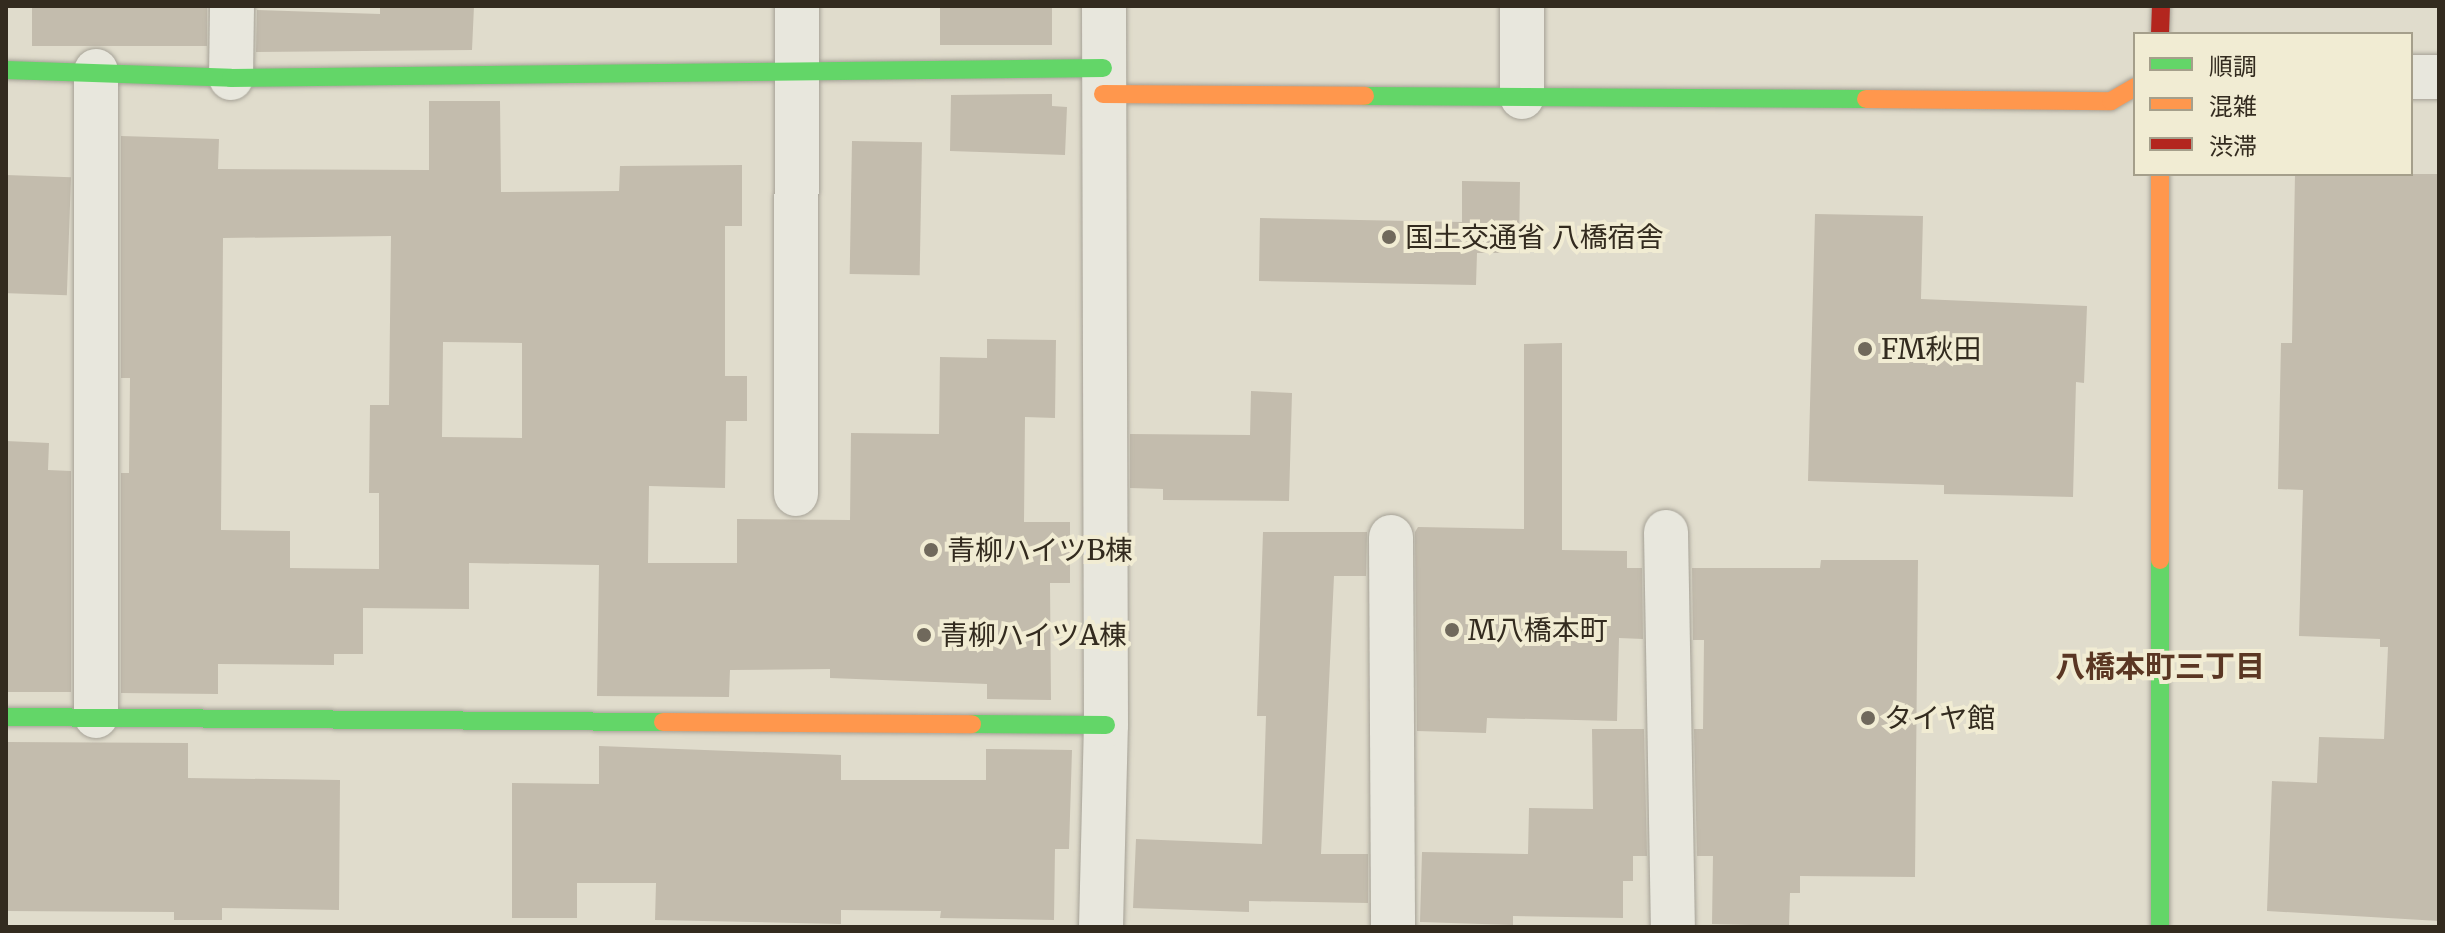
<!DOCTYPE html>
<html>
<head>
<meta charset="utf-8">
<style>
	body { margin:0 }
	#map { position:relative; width:2445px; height:933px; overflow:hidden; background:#e0dccc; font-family:Merriweather,"Noto Sans JP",serif }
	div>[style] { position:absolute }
	.building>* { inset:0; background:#c3bcad; transform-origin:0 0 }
	.roads { filter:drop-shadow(0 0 2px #a5a196) drop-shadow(0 0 2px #a5a196) }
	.street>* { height:44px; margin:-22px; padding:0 22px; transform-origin:22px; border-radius:22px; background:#e8e7dd }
	.fast>* { height:18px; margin:-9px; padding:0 9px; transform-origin:9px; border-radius:9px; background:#63d668 }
	.slow>* { height:18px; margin:-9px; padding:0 9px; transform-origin:9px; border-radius:9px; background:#ff974d }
	.jam>* { height:18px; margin:-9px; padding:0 9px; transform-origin:9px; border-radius:9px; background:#b3261e }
	.dots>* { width:22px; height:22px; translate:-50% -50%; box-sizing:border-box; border:4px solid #f1ecd3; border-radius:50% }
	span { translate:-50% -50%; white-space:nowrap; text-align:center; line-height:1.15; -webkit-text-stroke:8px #f1ecd3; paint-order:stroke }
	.poi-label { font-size:28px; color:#332b1f }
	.left { translate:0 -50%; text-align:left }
	.neighbourhood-label { font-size:30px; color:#5a3623; font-weight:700 }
	.frame { position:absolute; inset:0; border:8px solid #332b1f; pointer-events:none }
	.legend { position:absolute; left:2133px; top:32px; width:280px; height:144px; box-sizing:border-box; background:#f1ecd3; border:2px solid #a59f8b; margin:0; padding:10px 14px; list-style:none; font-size:24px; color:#332b1f }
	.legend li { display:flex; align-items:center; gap:16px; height:40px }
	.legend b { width:40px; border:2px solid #a59f8b }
</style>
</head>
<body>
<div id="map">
	<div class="building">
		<div style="left:32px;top:6px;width:175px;height:40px"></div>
		<div style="clip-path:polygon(380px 6px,474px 6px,472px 50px,256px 52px,257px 10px,380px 14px)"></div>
		<div style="left:940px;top:6px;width:112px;height:39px"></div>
		<div style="clip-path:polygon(1052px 94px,1052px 106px,1067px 107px,1065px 155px,950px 151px,951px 95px)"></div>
		<div style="clip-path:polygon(evenodd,429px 101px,500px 101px,501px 192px,619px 191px,620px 166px,742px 165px,742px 226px,725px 226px,725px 376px,747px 376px,747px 421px,726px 421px,725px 488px,649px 486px,648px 563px,737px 563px,737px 519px,850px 520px,851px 433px,939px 434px,940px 357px,987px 358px,987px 339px,1056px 340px,1055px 418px,1025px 417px,1024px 522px,1070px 522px,1070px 583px,1050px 583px,1051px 700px,987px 699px,987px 684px,830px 678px,830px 669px,730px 670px,729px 697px,597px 696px,599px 565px,469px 563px,469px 609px,363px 608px,363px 654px,334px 654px,334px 665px,218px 664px,218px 694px,121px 693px,121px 473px,129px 473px,130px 378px,121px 378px,121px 136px,219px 139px,218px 169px,429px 170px,429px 101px,391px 236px,389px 405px,370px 405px,369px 493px,379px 493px,379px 569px,290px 568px,290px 531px,221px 530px,223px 238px,391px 236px,429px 101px,443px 342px,522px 343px,522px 438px,442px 437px,443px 342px)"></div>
		<div style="left:852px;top:141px;width:70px;height:133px;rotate:1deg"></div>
		<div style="clip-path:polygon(2295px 174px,2439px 174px,2439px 921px,2267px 911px,2272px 781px,2317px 783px,2319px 737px,2384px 739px,2388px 647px,2380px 647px,2380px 639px,2299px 636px,2303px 490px,2278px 489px,2281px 343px,2292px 343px)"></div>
		<div style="left:6px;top:175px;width:65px;height:118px;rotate:2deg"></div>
		<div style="clip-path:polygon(1462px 181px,1520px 182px,1519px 253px,1477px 253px,1476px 285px,1259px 281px,1260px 218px,1462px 222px)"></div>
		<div style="clip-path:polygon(1815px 214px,1923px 216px,1921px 299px,2087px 306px,2084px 383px,2076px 382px,2073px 497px,1944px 494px,1944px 485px,1808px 481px)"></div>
		<div style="clip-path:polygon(1562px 343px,1562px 550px,1627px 551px,1627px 568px,1642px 568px,1643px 639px,1619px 638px,1617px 721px,1487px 718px,1486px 733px,1417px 731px,1415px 532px,1418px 527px,1524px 529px,1524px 344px)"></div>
		<div style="clip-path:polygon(1251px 391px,1292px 393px,1289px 501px,1163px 500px,1163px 489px,1130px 488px,1130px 434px,1250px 435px)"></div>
		<div style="clip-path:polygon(6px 441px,49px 443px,48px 470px,71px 471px,71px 692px,6px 692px)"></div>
		<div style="clip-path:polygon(1263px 532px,1367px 532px,1366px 576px,1334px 576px,1321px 854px,1368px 854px,1368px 903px,1249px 901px,1249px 912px,1133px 908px,1136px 839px,1262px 844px,1266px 716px,1257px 716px)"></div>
		<div style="clip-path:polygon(1821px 560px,1918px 560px,1915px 877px,1800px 876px,1800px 893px,1790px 893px,1789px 926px,1712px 924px,1713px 856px,1697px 856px,1694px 729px,1703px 729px,1704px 640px,1693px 640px,1692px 568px,1820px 568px)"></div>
		<div style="clip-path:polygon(1592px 729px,1644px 729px,1647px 856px,1633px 856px,1633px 881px,1623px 881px,1623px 918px,1513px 916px,1513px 925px,1420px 922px,1422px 852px,1528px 854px,1529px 808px,1593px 809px)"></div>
		<div style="clip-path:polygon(8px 742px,188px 743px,188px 778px,340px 780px,339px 910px,222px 908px,222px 920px,174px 920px,174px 912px,6px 911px)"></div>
		<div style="clip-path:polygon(599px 746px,841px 755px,841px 780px,986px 780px,986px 749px,1072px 750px,1069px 849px,1055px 849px,1054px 920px,940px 918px,941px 911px,841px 910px,841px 924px,655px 920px,656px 883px,577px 883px,577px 918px,512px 918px,512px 783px,599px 784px)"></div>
	</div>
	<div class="roads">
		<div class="street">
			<div style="left:96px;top:71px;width:645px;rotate:90deg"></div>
			<div style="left:2411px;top:77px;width:28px"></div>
			<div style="left:231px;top:78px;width:72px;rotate:-89.2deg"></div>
			<div style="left:1522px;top:97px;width:91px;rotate:-90deg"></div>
			<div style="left:796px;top:494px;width:488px;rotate:-89.9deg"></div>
			<div style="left:1666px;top:532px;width:395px;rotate:89deg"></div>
			<div style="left:1391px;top:537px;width:390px;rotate:89.7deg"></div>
			<div style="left:1101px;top:927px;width:202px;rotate:-88.6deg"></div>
			<div style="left:1106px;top:725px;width:719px;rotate:-90.16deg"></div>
		</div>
		<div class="fast">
			<div style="left:6px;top:70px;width:225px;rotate:2deg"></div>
			<div style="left:231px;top:78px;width:872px;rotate:-0.66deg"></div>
			<div style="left:1365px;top:96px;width:501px;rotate:0.34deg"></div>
			<div style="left:2160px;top:560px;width:367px;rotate:90deg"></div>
			<div style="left:6px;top:717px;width:657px;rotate:0.44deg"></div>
			<div style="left:972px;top:724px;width:134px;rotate:0.4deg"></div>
		</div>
		<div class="slow">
			<div style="left:1103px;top:94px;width:262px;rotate:0.4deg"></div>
			<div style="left:1866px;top:99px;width:245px;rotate:0.5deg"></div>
			<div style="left:2111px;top:101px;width:28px;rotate:-30deg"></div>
			<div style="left:2160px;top:174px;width:386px;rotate:90deg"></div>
			<div style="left:663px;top:722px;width:309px;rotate:0.4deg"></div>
		</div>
		<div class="jam">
			<div style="left:2160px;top:34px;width:28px;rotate:-88deg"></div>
		</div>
	</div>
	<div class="dots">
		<div style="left:1389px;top:237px;background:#70695c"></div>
		<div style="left:1865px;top:349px;background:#70695c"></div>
		<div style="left:931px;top:550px;background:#70695c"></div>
		<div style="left:1452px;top:630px;background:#70695c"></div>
		<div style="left:924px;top:635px;background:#70695c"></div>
		<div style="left:1868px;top:718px;background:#70695c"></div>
	</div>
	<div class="poi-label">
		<span class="left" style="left:1405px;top:237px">国土交通省 八橋宿舎</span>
		<span class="left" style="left:1881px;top:349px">FM秋田</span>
		<span class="left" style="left:947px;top:550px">青柳ハイツB棟</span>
		<span class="left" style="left:1468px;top:630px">M八橋本町</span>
		<span class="left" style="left:940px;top:635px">青柳ハイツA棟</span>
		<span class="left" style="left:1884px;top:718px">タイヤ館</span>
	</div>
	<div class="neighbourhood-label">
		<span style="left:2160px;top:666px">八橋本町三丁目</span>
	</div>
	<div class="frame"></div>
	<ul class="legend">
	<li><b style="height:10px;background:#63d668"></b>順調</li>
	<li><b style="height:10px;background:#ff974d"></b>混雑</li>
	<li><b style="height:10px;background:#b3261e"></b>渋滞</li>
	</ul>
</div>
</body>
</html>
